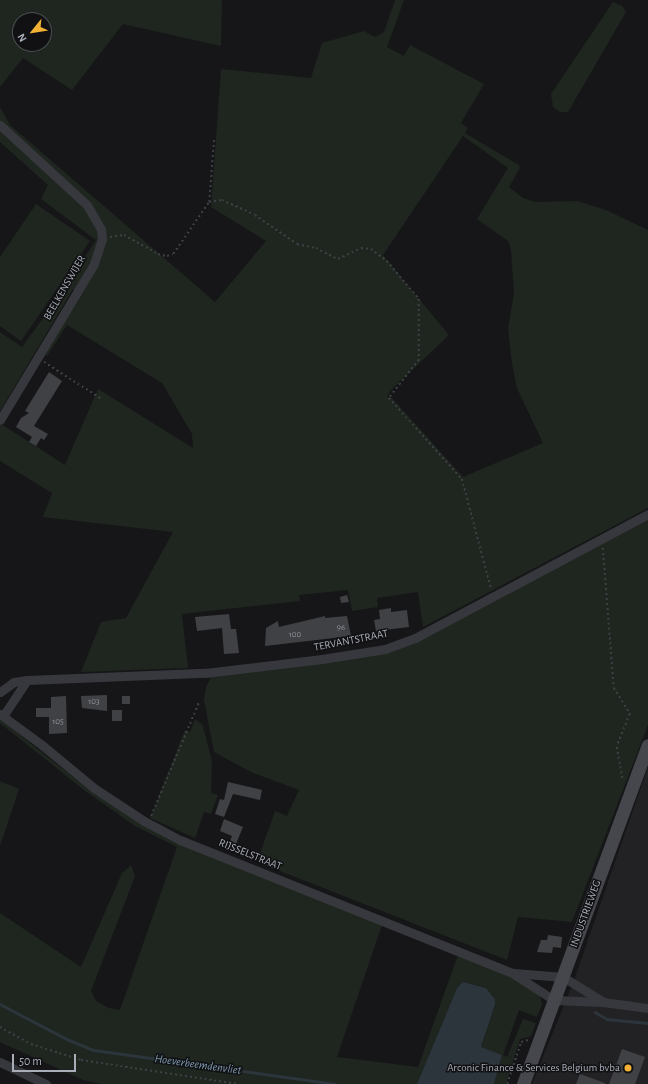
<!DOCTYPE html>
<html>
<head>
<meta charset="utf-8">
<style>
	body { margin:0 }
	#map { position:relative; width:648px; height:1084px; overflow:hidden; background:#161618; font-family:"Alegreya Sans",sans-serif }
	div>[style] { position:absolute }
	.built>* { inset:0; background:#222225 }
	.green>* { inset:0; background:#1e261f }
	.water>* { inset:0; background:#2c353c }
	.stream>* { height:2.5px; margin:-1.25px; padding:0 1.25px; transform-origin:1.25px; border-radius:1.25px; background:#2c353c }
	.building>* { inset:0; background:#404145; transform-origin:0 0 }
	.path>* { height:1.5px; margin-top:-0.75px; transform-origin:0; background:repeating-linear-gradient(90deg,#3d3f44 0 2px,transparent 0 5px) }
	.street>* { height:9px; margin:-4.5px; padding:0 4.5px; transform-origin:4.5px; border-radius:4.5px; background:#37383d }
	.secondary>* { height:13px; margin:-6.5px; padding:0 6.5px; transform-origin:6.5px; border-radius:6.5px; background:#45474d }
	.dots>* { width:11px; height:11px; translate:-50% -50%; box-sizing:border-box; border:2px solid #111113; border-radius:50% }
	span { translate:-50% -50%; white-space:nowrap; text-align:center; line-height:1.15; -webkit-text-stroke:3px #111113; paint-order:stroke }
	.number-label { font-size:9px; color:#8e929b }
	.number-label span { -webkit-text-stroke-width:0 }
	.street-label { font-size:11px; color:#a8adb8 }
	.poi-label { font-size:11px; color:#a8adb8 }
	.right { translate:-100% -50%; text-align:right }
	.water-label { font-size:12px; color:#7f9bb3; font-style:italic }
	.north { position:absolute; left:12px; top:12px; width:40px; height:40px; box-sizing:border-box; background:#111113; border:1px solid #4d4f55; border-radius:50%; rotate:240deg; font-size:11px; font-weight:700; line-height:16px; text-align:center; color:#a8adb8 }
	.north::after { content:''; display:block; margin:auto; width:14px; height:18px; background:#f2b134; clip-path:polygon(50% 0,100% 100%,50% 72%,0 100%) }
	.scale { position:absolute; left:12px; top:1054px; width:64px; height:18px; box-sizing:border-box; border:2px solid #a8adb8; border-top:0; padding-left:5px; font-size:12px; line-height:14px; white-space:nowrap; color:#a8adb8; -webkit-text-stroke:3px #111113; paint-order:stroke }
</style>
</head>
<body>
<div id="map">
	<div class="built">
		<div style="clip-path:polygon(648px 767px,648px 1084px,532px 1084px,573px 983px)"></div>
	</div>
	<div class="green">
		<div style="clip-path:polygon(evenodd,0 0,222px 0,221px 46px,123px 24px,72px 90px,23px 58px,0 87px,0 0,20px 20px,44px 20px,44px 44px,20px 44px,20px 20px)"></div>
		<div style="clip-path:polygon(evenodd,395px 0,404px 0,387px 47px,404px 56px,410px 45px,484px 84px,461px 123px,468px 128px,465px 133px,519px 165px,520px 168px,509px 187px,523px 198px,535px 202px,577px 201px,606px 210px,648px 230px,648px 508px,423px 627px,418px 592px,377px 598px,378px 607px,352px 611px,348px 590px,299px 595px,300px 601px,182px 614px,188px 668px,81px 672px,101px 622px,126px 618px,173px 532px,43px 517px,52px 493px,0 461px,0 426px,1px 424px,65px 465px,98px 389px,193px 448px,192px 434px,162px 383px,67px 325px,47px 356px,41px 353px,79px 293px,73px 289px,0 411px,0 332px,22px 347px,67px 285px,96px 240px,41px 199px,48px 185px,0 142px,0 107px,10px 125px,215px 302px,266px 241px,211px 207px,221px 69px,311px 78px,322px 43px,364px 31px,375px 37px,384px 32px,395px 0,463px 136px,508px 168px,477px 219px,508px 241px,511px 250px,514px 293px,508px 329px,512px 364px,517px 388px,543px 443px,463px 477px,391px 397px,387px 397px,390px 391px,449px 335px,383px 255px,463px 136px)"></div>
		<div style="clip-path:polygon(613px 2px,622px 6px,626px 12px,568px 112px,560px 112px,553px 107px,551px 94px)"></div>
		<div style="clip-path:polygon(36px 204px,90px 241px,21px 341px,0 326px,0 257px)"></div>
		<div style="clip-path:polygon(648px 520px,648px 725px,572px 922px,518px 917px,507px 960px,257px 862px,275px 811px,287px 816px,299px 790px,253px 773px,214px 752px,204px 700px,206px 687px,211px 677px,384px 653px,405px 647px)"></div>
		<div style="clip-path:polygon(0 719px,88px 789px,139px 822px,382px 925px,337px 1057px,418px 1067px,458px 955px,506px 974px,540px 995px,542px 1004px,537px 1017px,519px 1010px,503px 1055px,507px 1057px,523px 1019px,536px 1023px,531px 1036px,520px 1039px,506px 1084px,494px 1084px,502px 1055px,481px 1048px,495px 1005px,495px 999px,486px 988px,463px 982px,457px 988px,417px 1084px,102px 1084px,83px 1080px,0 1042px,0 913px,81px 967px,122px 873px,131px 865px,135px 876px,91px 991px,96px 1001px,109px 1008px,120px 1010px,177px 847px,135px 826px,84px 790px,0 723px)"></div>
		<div style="clip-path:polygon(195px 719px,202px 724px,204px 730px,212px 761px,211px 793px,218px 795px,211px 814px,204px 812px,195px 838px,150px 818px,185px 730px,190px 732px)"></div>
		<div style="clip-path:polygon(0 781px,19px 789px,0 846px)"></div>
	</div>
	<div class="water">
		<div style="clip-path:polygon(463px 982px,486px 988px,495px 999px,495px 1005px,481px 1047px,502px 1055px,494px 1084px,417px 1084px,457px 988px)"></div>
	</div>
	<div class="stream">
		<div style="left:0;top:1004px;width:78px;rotate:27.6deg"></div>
		<div style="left:69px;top:1040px;width:27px;rotate:22deg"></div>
		<div style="left:94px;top:1050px;width:243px;rotate:8deg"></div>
		<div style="left:595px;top:1012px;width:14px;rotate:30deg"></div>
		<div style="left:607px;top:1019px;width:41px;rotate:5.6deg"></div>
	</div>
	<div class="building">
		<div style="clip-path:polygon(49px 372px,62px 381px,34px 426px,48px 434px,44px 440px,41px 438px,36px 446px,29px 442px,32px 437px,16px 427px,21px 418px,29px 413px,25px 411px)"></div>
		<div style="clip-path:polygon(347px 595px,349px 602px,341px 603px,340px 597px)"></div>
		<div style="clip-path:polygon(391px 608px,391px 612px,407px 610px,409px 627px,376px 631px,374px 620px,380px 619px,379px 610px)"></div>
		<div style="clip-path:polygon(229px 614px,231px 629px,236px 629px,239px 653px,224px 654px,222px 628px,197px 631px,195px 617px)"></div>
		<div style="clip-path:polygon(325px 616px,325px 618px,347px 616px,351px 636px,265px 646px,266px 628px,278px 621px,279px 627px)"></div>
		<div style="clip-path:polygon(107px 695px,107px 711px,82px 708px,81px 696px)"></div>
		<div style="clip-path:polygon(66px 696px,67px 733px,49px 734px,49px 717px,36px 717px,36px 708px,51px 708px,51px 697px)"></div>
		<div style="left:122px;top:696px;width:8px;height:8px"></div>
		<div style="left:112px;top:710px;width:10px;height:11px"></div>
		<div style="clip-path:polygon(228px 782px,262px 790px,260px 800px,233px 794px,224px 817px,215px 814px,220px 799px,224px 800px)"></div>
		<div style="clip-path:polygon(224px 819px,243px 827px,236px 844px,230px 841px,232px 836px,220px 831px)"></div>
		<div style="clip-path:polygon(548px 935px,562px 937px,561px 948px,553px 947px,552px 953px,537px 952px,541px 940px,547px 940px)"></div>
		<div style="clip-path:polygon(622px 1049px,645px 1057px,635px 1084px,609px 1084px)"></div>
		<div style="clip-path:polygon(580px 1074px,605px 1083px,605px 1084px,576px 1084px)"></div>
	</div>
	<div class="path">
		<div style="left:209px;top:202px;width:13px;rotate:-9deg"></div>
		<div style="left:222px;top:200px;width:36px;rotate:24deg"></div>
		<div style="left:255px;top:215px;width:51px;rotate:34.6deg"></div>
		<div style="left:297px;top:244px;width:19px;rotate:12deg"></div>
		<div style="left:316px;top:248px;width:25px;rotate:27deg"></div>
		<div style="left:338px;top:259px;width:25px;rotate:-26deg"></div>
		<div style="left:361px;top:248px;width:10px;rotate:6deg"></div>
		<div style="left:371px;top:249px;width:20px;rotate:37deg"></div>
		<div style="left:387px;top:261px;width:50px;rotate:49.9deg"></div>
		<div style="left:419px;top:299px;width:61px;rotate:90deg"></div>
		<div style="left:419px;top:360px;width:48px;rotate:128.3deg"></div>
		<div style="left:389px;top:398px;width:109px;rotate:48deg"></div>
		<div style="left:462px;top:479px;width:113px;rotate:75.1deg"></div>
		<div style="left:110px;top:237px;width:14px;rotate:-8deg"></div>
		<div style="left:124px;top:235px;width:39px;rotate:29deg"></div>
		<div style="left:158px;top:254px;width:9px;rotate:13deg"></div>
		<div style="left:167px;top:256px;width:6px;rotate:-18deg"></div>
		<div style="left:173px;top:254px;width:63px;rotate:-55.3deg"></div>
		<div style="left:209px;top:202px;width:65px;rotate:-85.6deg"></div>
		<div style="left:44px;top:362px;width:67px;rotate:32.7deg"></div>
		<div style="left:603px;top:548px;width:140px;rotate:85.5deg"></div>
		<div style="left:614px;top:688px;width:31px;rotate:58deg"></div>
		<div style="left:630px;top:714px;width:35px;rotate:112deg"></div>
		<div style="left:617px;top:747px;width:34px;rotate:80deg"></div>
		<div style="left:151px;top:816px;width:124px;rotate:-67.2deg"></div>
		<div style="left:0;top:1027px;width:35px;rotate:29deg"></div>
		<div style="left:31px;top:1044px;width:52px;rotate:17.7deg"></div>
		<div style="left:81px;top:1060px;width:159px;rotate:8.7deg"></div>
		<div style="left:507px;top:1084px;width:44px;rotate:-71.6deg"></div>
		<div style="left:521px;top:1042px;width:7px;rotate:-16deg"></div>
	</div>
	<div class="street">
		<div style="left:0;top:125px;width:118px;rotate:42.6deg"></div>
		<div style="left:87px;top:205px;width:28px;rotate:60deg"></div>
		<div style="left:101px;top:229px;width:10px;rotate:84deg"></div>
		<div style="left:102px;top:239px;width:26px;rotate:108deg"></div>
		<div style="left:94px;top:264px;width:182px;rotate:121.1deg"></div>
		<div style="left:0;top:692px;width:17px;rotate:-36deg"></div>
		<div style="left:14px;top:682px;width:13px;rotate:-9deg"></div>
		<div style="left:27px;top:680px;width:178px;rotate:-2.3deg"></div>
		<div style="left:205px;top:673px;width:118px;rotate:-6.8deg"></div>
		<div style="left:322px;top:659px;width:64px;rotate:-9deg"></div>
		<div style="left:385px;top:649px;width:32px;rotate:-20deg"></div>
		<div style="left:415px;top:638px;width:264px;rotate:-28deg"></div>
		<div style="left:0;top:714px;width:52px;rotate:36.4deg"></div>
		<div style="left:42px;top:745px;width:67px;rotate:39.6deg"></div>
		<div style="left:94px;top:788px;width:60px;rotate:33.4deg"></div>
		<div style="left:144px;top:821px;width:41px;rotate:27.8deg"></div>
		<div style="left:180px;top:840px;width:358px;rotate:21.8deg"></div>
		<div style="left:512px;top:973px;width:50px;rotate:32.7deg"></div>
		<div style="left:554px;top:1000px;width:49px;rotate:2.3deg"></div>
		<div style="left:603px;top:1002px;width:45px;rotate:7.6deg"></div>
		<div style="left:3px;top:716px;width:43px;rotate:-56.3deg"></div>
		<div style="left:514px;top:973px;width:49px;rotate:4.7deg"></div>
		<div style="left:563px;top:977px;width:46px;rotate:31.6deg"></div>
		<div style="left:0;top:1062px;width:51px;rotate:25.6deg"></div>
	</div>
	<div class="secondary">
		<div style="left:523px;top:1084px;width:361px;rotate:-69.8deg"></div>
	</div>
	<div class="dots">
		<div style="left:628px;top:1068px;background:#f2b134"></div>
	</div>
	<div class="number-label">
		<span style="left:341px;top:628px">96</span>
		<span style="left:295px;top:635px">100</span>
		<span style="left:94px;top:702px">103</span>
		<span style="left:58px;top:722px">105</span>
	</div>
	<div class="street-label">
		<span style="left:65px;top:288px;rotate:-60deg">BEELKENSWIJER</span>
		<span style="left:351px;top:641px;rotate:-11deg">TERVANTSTRAAT</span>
		<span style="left:250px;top:855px;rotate:22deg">RIJSSELSTRAAT</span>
		<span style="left:586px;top:914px;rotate:-70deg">INDUSTRIEWEG</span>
	</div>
	<div class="poi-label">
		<span class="right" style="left:620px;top:1068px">Arconic Finance &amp; Services Belgium bvba</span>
	</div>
	<div class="water-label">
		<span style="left:198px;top:1065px;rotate:8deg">Hoeverbeemdenvliet</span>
	</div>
	<div class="north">N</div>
	<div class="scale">50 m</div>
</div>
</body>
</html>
